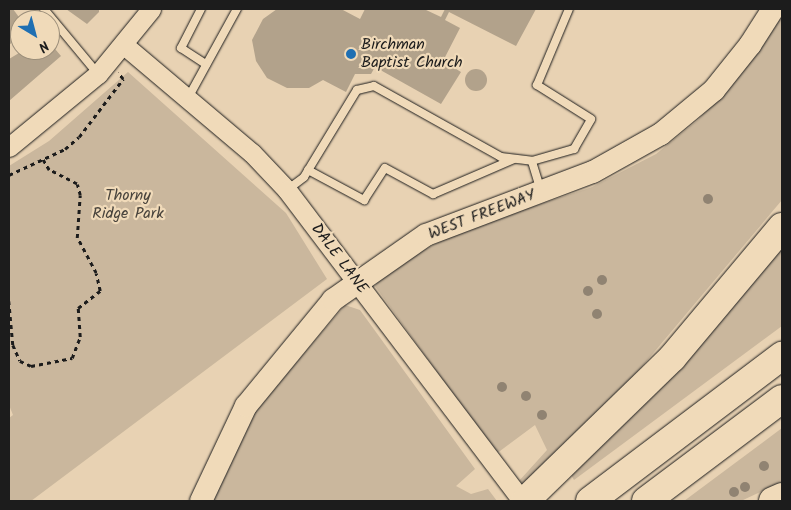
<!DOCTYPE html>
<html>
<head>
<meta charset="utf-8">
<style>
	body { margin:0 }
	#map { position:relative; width:791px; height:510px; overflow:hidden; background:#e8d2b3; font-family:Kalam,sans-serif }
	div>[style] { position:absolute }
	.green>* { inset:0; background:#cab79d }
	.building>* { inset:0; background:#b2a28b }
	.round { border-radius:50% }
	.path>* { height:2.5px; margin-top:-1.25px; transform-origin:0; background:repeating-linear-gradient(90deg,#1c1c1c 0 4px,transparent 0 8px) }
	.roads { filter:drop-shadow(0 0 1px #1c1c1c) drop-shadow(0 0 1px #1c1c1c) }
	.service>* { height:8px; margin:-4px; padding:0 4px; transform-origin:4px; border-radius:4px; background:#f0dab9 }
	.tertiary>* { height:19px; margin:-9.5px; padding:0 9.5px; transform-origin:9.5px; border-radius:9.5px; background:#f0dab9 }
	.secondary>* { height:22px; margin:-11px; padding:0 11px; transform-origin:11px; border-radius:11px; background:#f0dab9 }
	.motorway>* { height:28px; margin:-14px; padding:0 14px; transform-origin:14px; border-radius:14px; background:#f0dab9 }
	.trees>* { width:10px; height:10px; margin:-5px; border-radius:50%; background:#908372 }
	.dots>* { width:14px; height:14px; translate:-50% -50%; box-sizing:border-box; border:2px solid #f0dab9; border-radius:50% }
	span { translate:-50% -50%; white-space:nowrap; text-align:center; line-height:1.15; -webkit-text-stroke:4.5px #f0dab9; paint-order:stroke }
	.poi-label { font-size:16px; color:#1c1c1c }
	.left { translate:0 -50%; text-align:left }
	.park-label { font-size:16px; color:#48433c }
	.street-label { font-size:16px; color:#1c1c1c }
	.frame { position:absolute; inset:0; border:10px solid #1c1c1c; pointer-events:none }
	.north { position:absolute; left:10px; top:10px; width:50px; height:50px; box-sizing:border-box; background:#f0dab9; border:1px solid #9b8e7a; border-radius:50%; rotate:143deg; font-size:14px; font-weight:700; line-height:20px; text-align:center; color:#1c1c1c }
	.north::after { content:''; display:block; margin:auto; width:18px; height:22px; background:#1f6fb2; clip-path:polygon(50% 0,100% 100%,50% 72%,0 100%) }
</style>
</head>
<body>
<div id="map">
	<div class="green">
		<div style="clip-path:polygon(782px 11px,782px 200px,634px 376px,527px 485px,519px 481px,547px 450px,535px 425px,496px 454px,375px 286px,384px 272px,459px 231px,592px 187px,656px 154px,698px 120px,753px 58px)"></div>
		<div style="clip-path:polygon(128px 72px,286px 213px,327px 279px,31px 501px,9px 501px,9px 418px,13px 415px,9px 405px,9px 166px,49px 141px)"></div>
		<div style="clip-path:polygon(782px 243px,782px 326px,574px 480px,570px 473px)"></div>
		<div style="clip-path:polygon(345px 305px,360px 310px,475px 469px,456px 486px,471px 494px,488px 489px,497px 501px,212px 501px,250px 417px)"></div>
		<div style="clip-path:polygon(782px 428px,782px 482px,741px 501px,684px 501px)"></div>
	</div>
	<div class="building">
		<div style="clip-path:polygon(13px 9px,21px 20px,20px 36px,9px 45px,9px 10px)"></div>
		<div style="clip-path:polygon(66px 9px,99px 9px,99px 12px,87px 24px)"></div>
		<div style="clip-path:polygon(277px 9px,341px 9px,360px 19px,365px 9px,424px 9px,441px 17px,445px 9px,536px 9px,516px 46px,449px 12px,445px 20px,460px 28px,443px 61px,461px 72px,441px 104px,375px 67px,371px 74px,355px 74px,346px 92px,323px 80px,309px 88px,287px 88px,267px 78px,256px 61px,252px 40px,263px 19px)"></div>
		<div style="clip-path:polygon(50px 43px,61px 56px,9px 101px,9px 59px,24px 50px,50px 50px)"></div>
		<div class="round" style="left:465px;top:69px;width:22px;height:22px"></div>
	</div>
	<div class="path">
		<div style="left:9px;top:175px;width:62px;rotate:-24.9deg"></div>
		<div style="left:65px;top:149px;width:18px;rotate:-41deg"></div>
		<div style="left:79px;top:137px;width:73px;rotate:-52.8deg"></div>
		<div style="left:123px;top:79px;width:8px;rotate:-130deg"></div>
		<div style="left:9px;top:301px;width:44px;rotate:84.8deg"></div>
		<div style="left:13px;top:345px;width:17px;rotate:66deg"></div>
		<div style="left:20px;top:361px;width:12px;rotate:24deg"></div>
		<div style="left:31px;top:366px;width:42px;rotate:-11deg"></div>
		<div style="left:72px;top:358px;width:22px;rotate:-69deg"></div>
		<div style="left:80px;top:337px;width:29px;rotate:-94deg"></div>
		<div style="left:78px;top:308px;width:28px;rotate:-38deg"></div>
		<div style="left:100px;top:291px;width:18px;rotate:-103deg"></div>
		<div style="left:96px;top:273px;width:40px;rotate:-118deg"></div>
		<div style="left:77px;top:238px;width:43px;rotate:-86deg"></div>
		<div style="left:80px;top:195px;width:11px;rotate:-105deg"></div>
		<div style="left:77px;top:184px;width:31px;rotate:-153deg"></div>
		<div style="left:49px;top:170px;width:12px;rotate:-121deg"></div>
	</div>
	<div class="roads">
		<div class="service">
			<div style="left:44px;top:9px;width:85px;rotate:50.3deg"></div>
			<div style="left:201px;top:9px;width:44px;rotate:117.1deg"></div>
			<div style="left:181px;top:48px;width:30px;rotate:33deg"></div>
			<div style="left:188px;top:98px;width:102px;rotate:-61.2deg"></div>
			<div style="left:308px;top:170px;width:64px;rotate:28.2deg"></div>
			<div style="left:364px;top:200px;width:38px;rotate:-57deg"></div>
			<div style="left:385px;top:168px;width:55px;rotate:28.4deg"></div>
			<div style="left:433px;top:194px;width:88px;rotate:-23.4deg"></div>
			<div style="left:287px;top:190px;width:21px;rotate:-37deg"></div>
			<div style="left:304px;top:177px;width:102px;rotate:-58.7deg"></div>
			<div style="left:357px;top:90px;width:17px;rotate:-13deg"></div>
			<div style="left:374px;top:86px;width:145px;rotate:29.2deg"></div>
			<div style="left:501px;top:157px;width:31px;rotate:7deg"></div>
			<div style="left:541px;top:191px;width:31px;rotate:-107deg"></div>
			<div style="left:532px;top:161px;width:44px;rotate:-15.9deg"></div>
			<div style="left:574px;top:149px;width:34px;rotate:-60deg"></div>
			<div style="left:591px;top:119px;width:64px;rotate:-147.8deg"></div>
			<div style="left:537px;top:85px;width:82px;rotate:-67.2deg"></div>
		</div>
		<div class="tertiary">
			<div style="left:124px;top:45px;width:167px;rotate:40.2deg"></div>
			<div style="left:252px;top:153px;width:51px;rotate:46.6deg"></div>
			<div style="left:287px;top:190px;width:390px;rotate:52.9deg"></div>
			<div style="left:9px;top:147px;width:115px;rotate:-39.4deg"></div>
			<div style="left:98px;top:74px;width:84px;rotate:-50.8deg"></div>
		</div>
		<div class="secondary">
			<div style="left:201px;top:501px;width:105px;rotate:-64.7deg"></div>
			<div style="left:246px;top:406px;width:137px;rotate:-50.6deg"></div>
			<div style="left:333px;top:300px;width:113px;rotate:-35deg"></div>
			<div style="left:426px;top:235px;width:178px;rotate:-20.7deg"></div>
			<div style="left:593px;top:172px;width:78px;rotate:-29.2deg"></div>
			<div style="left:661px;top:134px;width:69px;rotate:-39.7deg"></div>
			<div style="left:714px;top:90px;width:58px;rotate:-51.3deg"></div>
			<div style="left:750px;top:45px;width:43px;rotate:-57.4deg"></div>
		</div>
		<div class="motorway">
			<div style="left:525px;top:501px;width:205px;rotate:-44.2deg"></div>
			<div style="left:672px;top:358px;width:171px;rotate:-50deg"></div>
			<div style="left:590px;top:501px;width:241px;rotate:-37.1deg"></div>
			<div style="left:646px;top:501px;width:170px;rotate:-36.9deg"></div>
			<div style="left:773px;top:501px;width:10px;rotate:-24deg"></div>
		</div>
	</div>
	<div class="trees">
		<div style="left:708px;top:199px"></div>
		<div style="left:602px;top:280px"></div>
		<div style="left:588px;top:291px"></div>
		<div style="left:597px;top:314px"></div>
		<div style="left:502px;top:387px"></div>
		<div style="left:526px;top:396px"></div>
		<div style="left:542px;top:415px"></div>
		<div style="left:764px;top:466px"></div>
		<div style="left:745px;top:487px"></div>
		<div style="left:734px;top:492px"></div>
	</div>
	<div class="dots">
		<div style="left:351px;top:54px;background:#1f6fb2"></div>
	</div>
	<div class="poi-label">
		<span class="left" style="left:361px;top:54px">Birchman<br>Baptist Church</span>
	</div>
	<div class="park-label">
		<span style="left:128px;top:205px">Thorny<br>Ridge Park</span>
	</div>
	<div class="street-label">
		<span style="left:482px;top:215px;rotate:-21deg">WEST FREEWAY</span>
		<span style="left:339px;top:259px;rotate:53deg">DALE LANE</span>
	</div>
	<div class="frame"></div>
	<div class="north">N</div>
</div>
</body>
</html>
